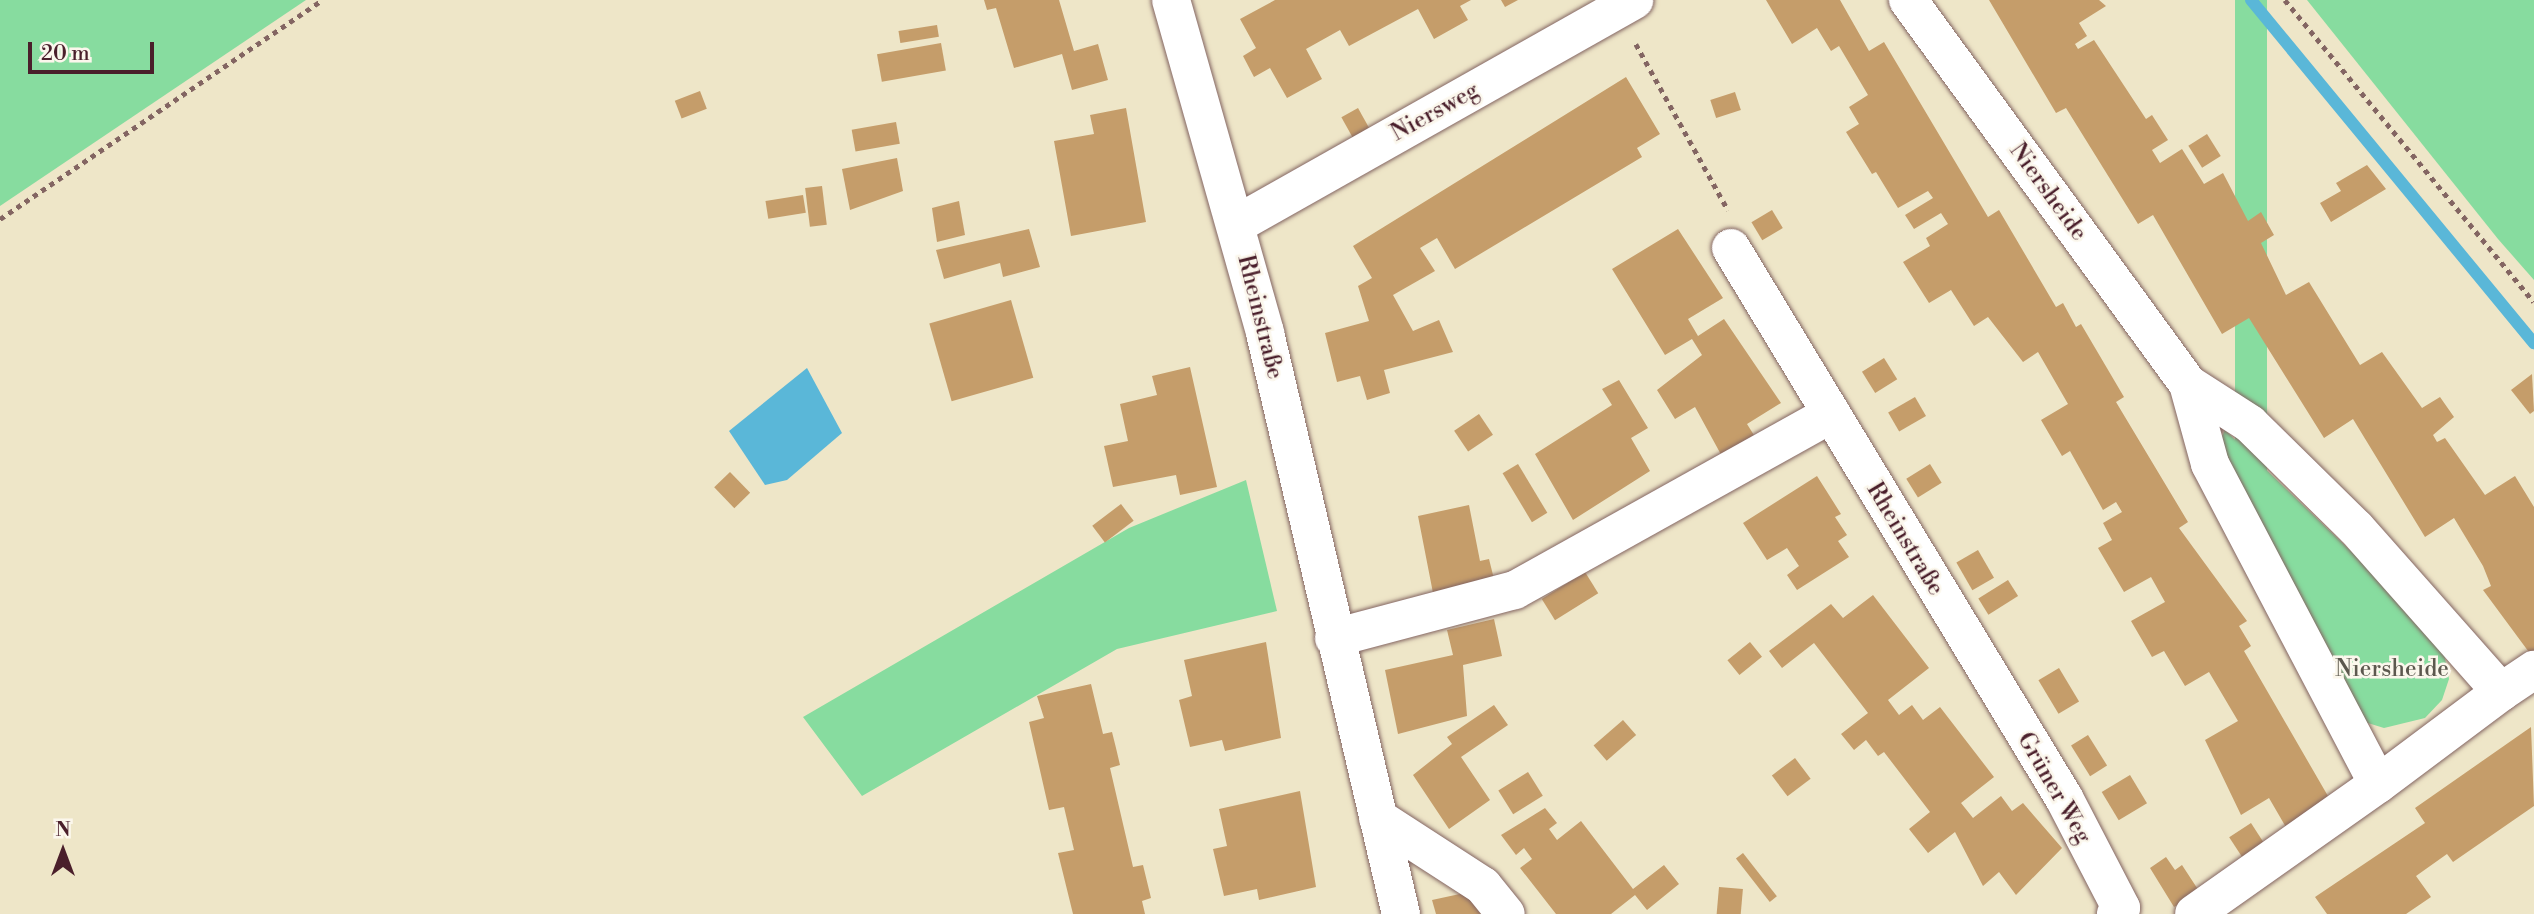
<!DOCTYPE html>
<html>
<head>
<meta charset="utf-8">
<style>
	body { margin:0 }
	#map { position:relative; width:2534px; height:914px; overflow:hidden; background:#eee6c8; font-family:"Libre Bodoni",serif }
	div>[style] { position:absolute }
	.green>* { inset:0; background:#87dc9f; transform-origin:0 0 }
	.water>* { inset:0; background:#5ab7d8 }
	.stream>* { height:12px; margin:-6px; padding:0 6px; transform-origin:6px; border-radius:6px; background:#5ab7d8 }
	.building>* { inset:0; background:#c59d6a; transform-origin:0 0 }
	.path>* { height:4.5px; margin-top:-2.25px; transform-origin:0; background:repeating-linear-gradient(90deg,#836562 0 5px,transparent 0 10px) }
	.roads { filter:drop-shadow(0 0 2px #836562) drop-shadow(0 0 2px #836562) }
	.minor>* { height:38px; margin:-19px; padding:0 19px; transform-origin:19px; border-radius:19px; background:#fff }
	span { translate:-50% -50%; white-space:nowrap; text-align:center; line-height:1.15; -webkit-text-stroke:5px #fbf7ec; paint-order:stroke }
	.street-label { font-size:23px; color:#4a1f2b }
	.park-label { font-size:23px; color:#5c584e }
	.north { position:absolute; left:28px; top:816px; width:70px; height:70px; -webkit-text-stroke:5px #fbf7ec; paint-order:stroke; rotate:0deg; font-size:19px; font-weight:700; line-height:28px; text-align:center; color:#4a1f2b }
	.north::after { content:''; display:block; margin:auto; width:24px; height:32px; background:#4a1f2b; clip-path:polygon(50% 0,100% 100%,50% 72%,0 100%) }
	.scale { position:absolute; left:28px; top:42px; width:126px; height:32px; box-sizing:border-box; border:4px solid #4a1f2b; border-top:0; padding-left:9px; font-size:21px; line-height:24px; white-space:nowrap; color:#4a1f2b; -webkit-text-stroke:5px #fbf7ec; paint-order:stroke }
</style>
</head>
<body>
<div id="map">
	<div class="green">
		<div style="clip-path:polygon(0 0,306px 0,0 206px)"></div>
		<div style="left:2235px;top:0;width:32px;height:472px"></div>
		<div style="clip-path:polygon(2307px 0,2534px 0,2534px 280px,2498px 239px)"></div>
		<div style="clip-path:polygon(2225px 430px,2441px 638px,2449px 679px,2442px 700px,2425px 718px,2384px 728px,2358px 720px,2217px 447px)"></div>
		<div style="clip-path:polygon(1246px 480px,1277px 611px,1117px 649px,862px 796px,803px 717px,1129px 528px)"></div>
	</div>
	<div class="water">
		<div style="clip-path:polygon(807px 368px,842px 433px,787px 480px,765px 485px,729px 431px)"></div>
	</div>
	<div class="stream">
		<div style="left:2251px;top:0;width:445px;rotate:50.5deg"></div>
	</div>
	<div class="building">
		<div style="clip-path:polygon(984px 0,1059px 0,1074px 51px,1098px 44px,1108px 80px,1072px 90px,1062px 54px,1014px 68px,996px 8px,987px 10px)"></div>
		<div style="clip-path:polygon(1275px 0,1471px 0,1460px 6px,1468px 20px,1434px 39px,1418px 9px,1349px 46px,1340px 30px,1306px 49px,1322px 79px,1287px 98px,1270px 68px,1254px 77px,1243px 56px,1256px 48px,1240px 19px)"></div>
		<div style="clip-path:polygon(1501px 0,1518px 0,1505px 7px)"></div>
		<div style="clip-path:polygon(1766px 0,1840px 0,1869px 51px,1884px 42px,1988px 217px,1999px 210px,2056px 307px,2063px 303px,2076px 327px,2081px 324px,2124px 397px,2116px 402px,2188px 522px,2179px 528px,2247px 621px,2239px 626px,2251px 646px,2244px 651px,2332px 803px,2287px 829px,2269px 798px,2241px 815px,2205px 740px,2238px 721px,2209px 672px,2185px 686px,2164px 651px,2152px 657px,2131px 621px,2165px 602px,2151px 577px,2124px 592px,2098px 548px,2112px 540px,2103px 523px,2122px 512px,2116px 502px,2103px 510px,2070px 451px,2062px 456px,2041px 420px,2068px 404px,2038px 352px,2023px 362px,1988px 317px,1974px 326px,1951px 290px,1929px 303px,1903px 262px,1930px 246px,1926px 238px,1948px 224px,1941px 213px,1914px 229px,1905px 215px,1933px 198px,1928px 191px,1898px 208px,1876px 172px,1872px 174px,1846px 132px,1859px 124px,1849px 107px,1868px 95px,1839px 46px,1831px 51px,1817px 28px,1792px 44px)"></div>
		<div style="clip-path:polygon(1989px 0,2099px 0,2106px 6px,2079px 23px,2087px 36px,2075px 44px,2078px 49px,2094px 40px,2146px 119px,2152px 115px,2168px 140px,2152px 150px,2160px 163px,2182px 149px,2204px 184px,2223px 173px,2248px 221px,2261px 212px,2274px 235px,2261px 243px,2286px 295px,2309px 282px,2360px 365px,2382px 352px,2422px 408px,2440px 397px,2454px 417px,2433px 435px,2437px 442px,2445px 438px,2485px 495px,2515px 476px,2534px 507px,2534px 659px,2483px 590px,2491px 586px,2483px 566px,2454px 518px,2425px 537px,2353px 419px,2324px 438px,2249px 318px,2222px 334px,2153px 215px,2138px 224px,2066px 108px,2056px 113px)"></div>
		<div style="left:937px;top:25px;width:12px;height:39px;rotate:81deg"></div>
		<div style="left:941px;top:43px;width:28px;height:65px;rotate:80deg"></div>
		<div style="clip-path:polygon(1626px 77px,1660px 134px,1637px 148px,1642px 157px,1455px 269px,1437px 238px,1420px 248px,1435px 271px,1393px 295px,1413px 331px,1439px 320px,1453px 352px,1384px 370px,1390px 393px,1367px 400px,1360px 376px,1337px 382px,1325px 333px,1369px 321px,1358px 286px,1372px 278px,1353px 246px)"></div>
		<div style="left:700px;top:91px;width:19px;height:27px;rotate:69deg"></div>
		<div style="left:1735px;top:92px;width:19px;height:26px;rotate:72deg"></div>
		<div style="clip-path:polygon(1126px 108px,1146px 222px,1071px 236px,1054px 141px,1094px 134px,1090px 115px)"></div>
		<div style="left:1358px;top:108px;width:25px;height:19px;rotate:61deg"></div>
		<div style="left:896px;top:122px;width:22px;height:45px;rotate:80deg"></div>
		<div style="left:2207px;top:134px;width:26px;height:22px;rotate:58deg"></div>
		<div style="clip-path:polygon(897px 158px,903px 191px,850px 210px,842px 169px)"></div>
		<div style="clip-path:polygon(2367px 165px,2386px 189px,2331px 222px,2320px 203px,2341px 191px,2336px 183px)"></div>
		<div style="left:822px;top:186px;width:39px;height:17px;rotate:83deg"></div>
		<div style="left:803px;top:195px;width:18px;height:38px;rotate:81deg"></div>
		<div style="clip-path:polygon(959px 201px,965px 235px,937px 242px,932px 208px)"></div>
		<div style="left:1772px;top:210px;width:21px;height:24px;rotate:59deg"></div>
		<div style="clip-path:polygon(1029px 229px,1040px 267px,1003px 277px,1000px 263px,944px 279px,936px 250px)"></div>
		<div style="clip-path:polygon(1678px 229px,1723px 298px,1688px 319px,1698px 336px,1724px 319px,1781px 403px,1747px 424px,1757px 440px,1724px 460px,1695px 407px,1675px 419px,1657px 390px,1702px 355px,1692px 339px,1665px 355px,1612px 269px)"></div>
		<div style="left:1011px;top:300px;width:81px;height:85px;rotate:74deg"></div>
		<div style="left:1884px;top:358px;width:25px;height:26px;rotate:58deg"></div>
		<div style="clip-path:polygon(1190px 367px,1217px 487px,1180px 495px,1176px 475px,1113px 487px,1104px 446px,1128px 441px,1120px 404px,1157px 395px,1152px 376px)"></div>
		<div style="clip-path:polygon(2532px 374px,2534px 411px,2530px 414px,2511px 390px)"></div>
		<div style="clip-path:polygon(1619px 380px,1648px 428px,1631px 438px,1650px 471px,1573px 520px,1535px 454px,1612px 405px,1602px 389px)"></div>
		<div style="left:1915px;top:397px;width:22px;height:31px;rotate:60deg"></div>
		<div style="left:1479px;top:414px;width:25px;height:30px;rotate:56deg"></div>
		<div style="left:1518px;top:464px;width:57px;height:18px;rotate:59deg"></div>
		<div style="left:1930px;top:464px;width:22px;height:28px;rotate:58deg"></div>
		<div style="left:730px;top:472px;width:29px;height:22px;rotate:46deg"></div>
		<div style="clip-path:polygon(1817px 476px,1841px 514px,1835px 517px,1847px 535px,1838px 541px,1849px 557px,1797px 590px,1787px 575px,1799px 566px,1787px 548px,1767px 560px,1743px 523px)"></div>
		<div style="left:1121px;top:504px;width:21px;height:36px;rotate:53deg"></div>
		<div style="clip-path:polygon(1469px 505px,1480px 561px,1489px 559px,1494px 579px,1433px 593px,1418px 516px)"></div>
		<div style="left:1978px;top:550px;width:32px;height:25px;rotate:60deg"></div>
		<div style="left:1585px;top:572px;width:25px;height:51px;rotate:58deg"></div>
		<div style="left:2008px;top:580px;width:19px;height:35px;rotate:58deg"></div>
		<div style="clip-path:polygon(1873px 595px,1929px 668px,1888px 700px,1899px 715px,1912px 705px,1923px 720px,1940px 707px,1994px 777px,1961px 803px,1973px 818px,2001px 796px,2012px 811px,2023px 803px,2062px 848px,2016px 895px,1999px 872px,1983px 886px,1955px 832px,1928px 853px,1909px 829px,1930px 812px,1884px 752px,1878px 756px,1866px 740px,1854px 750px,1841px 734px,1868px 713px,1814px 643px,1782px 668px,1769px 651px,1831px 604px,1843px 618px)"></div>
		<div style="clip-path:polygon(1494px 619px,1502px 656px,1463px 665px,1467px 716px,1398px 734px,1385px 670px,1453px 655px,1447px 630px)"></div>
		<div style="clip-path:polygon(1266px 642px,1281px 738px,1225px 751px,1222px 740px,1190px 747px,1179px 700px,1192px 696px,1184px 660px)"></div>
		<div style="left:1750px;top:642px;width:19px;height:29px;rotate:51deg"></div>
		<div style="left:2059px;top:668px;width:39px;height:24px;rotate:59deg"></div>
		<div style="clip-path:polygon(1091px 684px,1103px 734px,1112px 732px,1116px 748px,1120px 765px,1110px 768px,1133px 867px,1143px 865px,1151px 898px,1142px 901px,1145px 914px,1073px 914px,1058px 853px,1074px 850px,1064px 807px,1049px 810px,1029px 722px,1044px 718px,1037px 696px)"></div>
		<div style="clip-path:polygon(1494px 705px,1508px 725px,1461px 757px,1490px 800px,1449px 829px,1413px 775px,1452px 744px,1447px 737px)"></div>
		<div style="left:1623px;top:720px;width:20px;height:39px;rotate:49deg"></div>
		<div style="clip-path:polygon(2531px 727px,2534px 806px,2453px 862px,2447px 854px,2416px 876px,2431px 897px,2406px 914px,2327px 914px,2315px 897px,2425px 823px,2415px 808px)"></div>
		<div style="left:2088px;top:735px;width:36px;height:20px;rotate:58deg"></div>
		<div style="left:1795px;top:758px;width:26px;height:29px;rotate:53deg"></div>
		<div style="left:1528px;top:772px;width:28px;height:35px;rotate:58deg"></div>
		<div style="left:2130px;top:775px;width:33px;height:33px;rotate:59deg"></div>
		<div style="clip-path:polygon(1300px 791px,1316px 887px,1259px 900px,1257px 889px,1224px 896px,1213px 849px,1227px 846px,1219px 809px)"></div>
		<div style="clip-path:polygon(1545px 808px,1557px 823px,1549px 829px,1557px 840px,1581px 821px,1633px 889px,1664px 865px,1679px 884px,1647px 910px,1635px 895px,1611px 914px,1556px 914px,1520px 868px,1532px 859px,1524px 848px,1516px 855px,1501px 835px)"></div>
		<div style="left:2251px;top:823px;width:30px;height:26px;rotate:57deg"></div>
		<div style="left:1743px;top:853px;width:55px;height:9px;rotate:52deg"></div>
		<div style="clip-path:polygon(2166px 857px,2175px 870px,2182px 865px,2199px 891px,2174px 907px,2150px 868px)"></div>
		<div style="left:1719px;top:887px;width:24px;height:27px;rotate:5deg"></div>
		<div style="clip-path:polygon(1469px 892px,1482px 914px,1436px 914px,1432px 900px)"></div>
	</div>
	<div class="path">
		<div style="left:2285px;top:0;width:391px;rotate:50.5deg"></div>
		<div style="left:1636px;top:44px;width:190px;rotate:61deg"></div>
		<div style="left:0;top:219px;width:389px;rotate:-34.2deg"></div>
	</div>
	<div class="roads">
		<div class="minor">
			<div style="left:1171px;top:0;width:346px;rotate:74.2deg"></div>
			<div style="left:1265px;top:333px;width:597px;rotate:76.83deg"></div>
			<div style="left:1908px;top:0;width:475px;rotate:53.9deg"></div>
			<div style="left:2188px;top:384px;width:74px;rotate:32.8deg"></div>
			<div style="left:2250px;top:424px;width:148px;rotate:44.5deg"></div>
			<div style="left:2356px;top:528px;width:219px;rotate:48.5deg"></div>
			<div style="left:2501px;top:692px;width:154px;rotate:143.2deg"></div>
			<div style="left:1237px;top:224px;width:456px;rotate:-29.4deg"></div>
			<div style="left:1731px;top:248px;width:643px;rotate:58.81deg"></div>
			<div style="left:2064px;top:798px;width:124px;rotate:62.6deg"></div>
			<div style="left:2121px;top:908px;width:8px;rotate:130deg"></div>
			<div style="left:2188px;top:384px;width:83px;rotate:74.6deg"></div>
			<div style="left:2210px;top:464px;width:361px;rotate:62.3deg"></div>
			<div style="left:2378px;top:784px;width:225px;rotate:144.8deg"></div>
			<div style="left:1334px;top:638px;width:187px;rotate:-14.9deg"></div>
			<div style="left:1515px;top:590px;width:362px;rotate:-29.1deg"></div>
			<div style="left:2501px;top:692px;width:40px;rotate:-34deg"></div>
			<div style="left:1378px;top:818px;width:125px;rotate:32.9deg"></div>
			<div style="left:1483px;top:886px;width:36px;rotate:51deg"></div>
		</div>
	</div>
	<div class="street-label">
		<span style="left:1435px;top:112px;rotate:-29deg">Niersweg</span>
		<span style="left:2048px;top:192px;rotate:54deg">Niersheide</span>
		<span style="left:1260px;top:317px;rotate:76deg">Rheinstraße</span>
		<span style="left:1905px;top:539px;rotate:59deg">Rheinstraße</span>
		<span style="left:2054px;top:788px;rotate:60deg">Grüner Weg</span>
	</div>
	<div class="park-label">
		<span style="left:2392px;top:669px">Niersheide</span>
	</div>
	<div class="north">N</div>
	<div class="scale">20 m</div>
</div>
</body>
</html>
